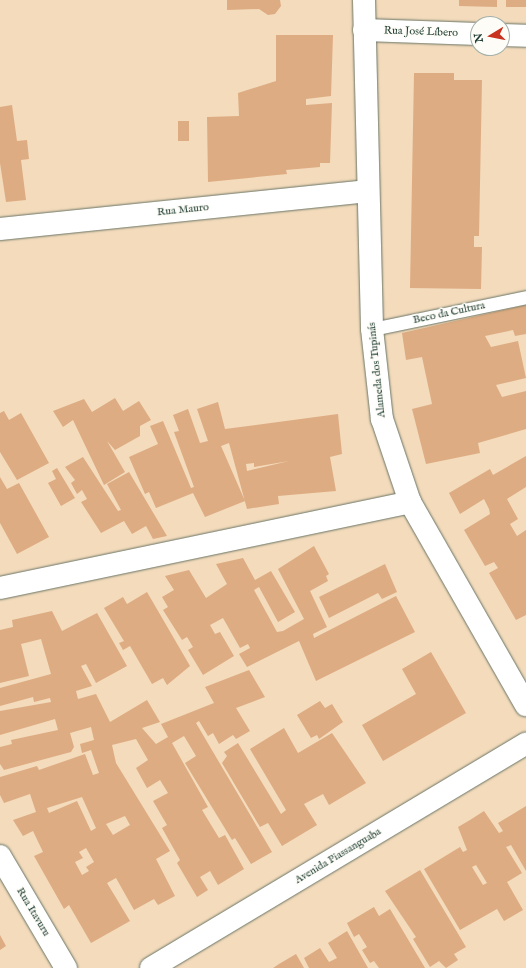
<!DOCTYPE html>
<html>
<head>
<meta charset="utf-8">
<style>
	body { margin:0 }
	#map { position:relative; width:526px; height:968px; overflow:hidden; background:#f3dbbc; font-family:"IM FELL English",serif }
	div>[style] { position:absolute }
	.building>* { inset:0; background:#deac82; transform-origin:0 0 }
	.roads { filter:drop-shadow(0 0 1px #697464) drop-shadow(0 0 1px #697464) }
	.lane>* { height:13px; margin:-6.5px; padding:0 6.5px; transform-origin:6.5px; border-radius:6.5px; background:#fff }
	.street>* { height:22px; margin:-11px; padding:0 11px; transform-origin:11px; border-radius:11px; background:#fff }
	span { translate:-50% -50%; white-space:nowrap; text-align:center; line-height:1.15; -webkit-text-stroke:3px #fdfcf7; paint-order:stroke }
	.street-label { font-size:11px; color:#1f3d34 }
	.north { position:absolute; left:470px; top:16px; width:40px; height:40px; box-sizing:border-box; background:#fdfcf7; border:1px solid #a4b0a9; border-radius:50%; rotate:260deg; font-size:11px; font-weight:700; line-height:16px; text-align:center; color:#1f3d34 }
	.north::after { content:''; display:block; margin:auto; width:14px; height:18px; background:#c8321e; clip-path:polygon(50% 0,100% 100%,50% 72%,0 100%) }
</style>
</head>
<body>
<div id="map">
	<div class="building">
		<div style="clip-path:polygon(227px 0,280px 0,281px 6px,275px 14px,268px 15px,259px 9px,227px 10px)"></div>
		<div style="clip-path:polygon(459px 0,497px 0,497px 7px,459px 6px)"></div>
		<div style="left:506px;top:0;width:20px;height:7px"></div>
		<div style="clip-path:polygon(276px 35px,333px 35px,331px 96px,306px 99px,306px 105px,332px 103px,330px 163px,320px 163px,320px 167px,286px 170px,287px 174px,208px 182px,207px 117px,239px 116px,238px 93px,276px 81px)"></div>
		<div style="clip-path:polygon(414px 73px,454px 73px,454px 80px,482px 80px,479px 236px,474px 236px,474px 247px,482px 247px,481px 289px,410px 288px)"></div>
		<div style="clip-path:polygon(12px 105px,17px 141px,27px 140px,29px 159px,21px 160px,26px 200px,6px 202px,0 163px,0 107px)"></div>
		<div style="left:178px;top:121px;width:11px;height:20px"></div>
		<div style="clip-path:polygon(526px 305px,526px 334px,515px 336px,513px 330px,485px 336px,491px 347px,518px 341px,526px 378px,496px 385px,502px 397px,526px 391px,526px 429px,478px 443px,480px 453px,426px 464px,412px 409px,432px 404px,422px 357px,406px 360px,402px 333px)"></div>
		<div style="clip-path:polygon(115px 398px,123px 411px,139px 401px,151px 420px,140px 426px,140px 436px,115px 450px,107px 441px,125px 472px,104px 485px,73px 420px,63px 427px,53px 411px,84px 399px,92px 412px)"></div>
		<div style="clip-path:polygon(evenodd,218px 402px,225px 429px,338px 414px,342px 454px,330px 457px,336px 491px,278px 496px,279px 504px,247px 509px,229px 443px,221px 446px,245px 501px,205px 517px,193px 493px,156px 508px,149px 492px,145px 494px,129px 457px,158px 444px,150px 426px,163px 421px,191px 488px,194px 487px,174px 432px,179px 431px,173px 415px,188px 409px,200px 443px,208px 441px,197px 409px,218px 402px,289px 461px,247px 471px,246px 464px,254px 463px,254px 467px,289px 461px)"></div>
		<div style="clip-path:polygon(4px 411px,9px 420px,21px 413px,49px 463px,17px 480px,0 452px,0 413px)"></div>
		<div style="clip-path:polygon(526px 456px,526px 487px,507px 499px,518px 519px,510px 524px,517px 536px,526px 530px,526px 615px,516px 620px,489px 573px,498px 568px,494px 562px,485px 566px,464px 530px,490px 514px,489px 509px,484px 499px,460px 514px,449px 493px,490px 469px,493px 475px)"></div>
		<div style="clip-path:polygon(83px 457px,118px 511px,121px 510px,107px 484px,129px 472px,167px 536px,153px 539px,146px 526px,132px 534px,124px 521px,101px 533px,81px 502px,87px 499px,82px 490px,77px 494px,71px 483px,75px 480px,65px 467px)"></div>
		<div style="clip-path:polygon(57px 468px,75px 498px,61px 506px,48px 483px,56px 479px,52px 471px)"></div>
		<div style="clip-path:polygon(0 477px,7px 489px,19px 483px,49px 537px,17px 554px,0 523px)"></div>
		<div style="clip-path:polygon(314px 546px,329px 574px,326px 576px,328px 581px,310px 591px,327px 627px,313px 634px,314px 638px,396px 596px,415px 632px,316px 681px,299px 641px,247px 667px,239px 654px,250px 648px,248px 644px,240px 648px,223px 618px,210px 625px,215px 634px,220px 632px,234px 656px,203px 675px,188px 650px,193px 647px,187px 637px,182px 640px,163px 610px,168px 607px,162px 597px,174px 590px,165px 576px,189px 570px,206px 598px,227px 584px,216px 564px,243px 558px,255px 580px,271px 571px,295px 612px,278px 622px,259px 587px,254px 590px,277px 632px,283px 631px,304px 619px,278px 569px)"></div>
		<div style="clip-path:polygon(385px 564px,397px 592px,382px 599px,378px 593px,329px 618px,319px 597px)"></div>
		<div style="clip-path:polygon(147px 592px,190px 666px,167px 685px,163px 678px,152px 684px,130px 646px,123px 650px,119px 643px,124px 641px,104px 608px,123px 597px,127px 604px)"></div>
		<div style="clip-path:polygon(evenodd,52px 611px,62px 631px,97px 613px,127px 666px,96px 683px,86px 664px,81px 666px,92px 686px,76px 691px,78px 699px,96px 694px,110px 722px,147px 700px,160px 722px,142px 728px,156px 744px,168px 737px,161px 724px,214px 703px,205px 687px,249px 670px,265px 697px,236px 708px,250px 731px,236px 739px,233px 735px,219px 744px,213px 733px,208px 736px,199px 721px,196px 723px,272px 852px,251px 864px,235px 838px,232px 840px,185px 763px,196px 756px,184px 736px,172px 743px,208px 807px,202px 810px,219px 838px,225px 835px,244px 869px,218px 885px,210px 871px,200px 877px,208px 890px,197px 897px,177px 863px,180px 860px,162px 828px,167px 825px,153px 801px,168px 793px,160px 780px,147px 788px,136px 768px,148px 760px,136px 739px,112px 745px,116px 763px,170px 851px,156px 859px,175px 896px,158px 905px,154px 899px,134px 910px,116px 878px,107px 883px,130px 921px,91px 943px,69px 905px,64px 909px,34px 856px,43px 852px,33px 831px,23px 836px,13px 820px,36px 812px,30px 794px,4px 803px,0 795px,0 777px,37px 766px,39px 770px,85px 754px,93px 775px,99px 773px,91px 750px,82px 753px,80px 744px,94px 740px,91px 727px,70px 733px,74px 747px,71px 752px,4px 770px,0 764px,0 747px,12px 744px,11px 740px,58px 730px,55px 719px,0 735px,0 711px,51px 702px,50px 698px,34px 702px,33px 697px,0 706px,0 688px,51px 674px,41px 639px,21px 644px,29px 676px,0 683px,0 630px,13px 627px,12px 620px,52px 611px,82px 797px,96px 828px,91px 831px,77px 801px,49px 813px,47px 808px,82px 797px,52px 611px,125px 816px,130px 825px,113px 835px,106px 824px,125px 816px,52px 611px,86px 848px,94px 862px,86px 867px,89px 871px,82px 875px,75px 862px,83px 858px,79px 852px,86px 848px)"></div>
		<div style="clip-path:polygon(431px 652px,466px 713px,383px 761px,362px 725px,416px 694px,402px 669px)"></div>
		<div style="clip-path:polygon(320px 701px,325px 708px,332px 704px,343px 722px,319px 739px,317px 735px,311px 738px,297px 715px)"></div>
		<div style="clip-path:polygon(284px 728px,298px 753px,332px 733px,366px 783px,329px 805px,323px 794px,304px 804px,317px 825px,282px 846px,268px 823px,260px 827px,222px 763px,227px 756px,224px 752px,238px 743px,281px 814px,286px 810px,250px 749px)"></div>
		<div style="clip-path:polygon(evenodd,526px 806px,526px 871px,511px 845px,506px 847px,522px 873px,507px 882px,523px 910px,504px 921px,497px 909px,460px 930px,424px 869px,460px 847px,463px 852px,467px 850px,458px 827px,470px 820px,484px 811px,499px 833px,503px 831px,498px 823px,526px 806px,476px 865px,487px 883px,483px 885px,472px 867px,476px 865px)"></div>
		<div style="clip-path:polygon(420px 870px,466px 947px,454px 954px,458px 960px,446px 968px,439px 961px,430px 967px,413px 939px,416px 937px,385px 891px)"></div>
		<div style="clip-path:polygon(374px 907px,379px 916px,390px 909px,425px 968px,379px 968px,374px 961px,370px 963px,362px 950px,367px 947px,359px 934px,354px 937px,347px 923px)"></div>
		<div style="clip-path:polygon(347px 931px,368px 968px,309px 968px,304px 958px,320px 948px,329px 962px,337px 958px,328px 943px)"></div>
		<div style="clip-path:polygon(0 935px,6px 946px,0 950px)"></div>
		<div style="clip-path:polygon(296px 954px,304px 968px,273px 968px,279px 964px)"></div>
	</div>
	<div class="roads">
		<div class="lane">
			<div style="left:372px;top:329px;width:157px;rotate:-11.7deg"></div>
		</div>
		<div class="street">
			<div style="left:364px;top:0;width:329px;rotate:88.6deg"></div>
			<div style="left:372px;top:329px;width:91px;rotate:83.7deg"></div>
			<div style="left:382px;top:419px;width:88px;rotate:71.4deg"></div>
			<div style="left:410px;top:502px;width:234px;rotate:60.3deg"></div>
			<div style="left:364px;top:30px;width:114px;rotate:2deg"></div>
			<div style="left:502px;top:35px;width:24px;rotate:2deg"></div>
			<div style="left:0;top:229px;width:369px;rotate:-5.9deg"></div>
			<div style="left:0;top:588px;width:419px;rotate:-11.8deg"></div>
			<div style="left:0;top:856px;width:130px;rotate:59.5deg"></div>
			<div style="left:151px;top:968px;width:437px;rotate:-30.9deg"></div>
		</div>
	</div>
	<div class="street-label">
		<span style="left:421px;top:32px;rotate:2deg">Rua José Líbero</span>
		<span style="left:183px;top:210px;rotate:-6deg">Rua Mauro</span>
		<span style="left:449px;top:313px;rotate:-12deg">Beco da Cultura</span>
		<span style="left:377px;top:370px;rotate:-96deg">Alameda dos Tupinás</span>
		<span style="left:338px;top:856px;rotate:-31deg">Avenida Piassanguaba</span>
		<span style="left:33px;top:912px;rotate:59deg">Rua Itavuru</span>
	</div>
	<div class="north">N</div>
</div>
</body>
</html>
